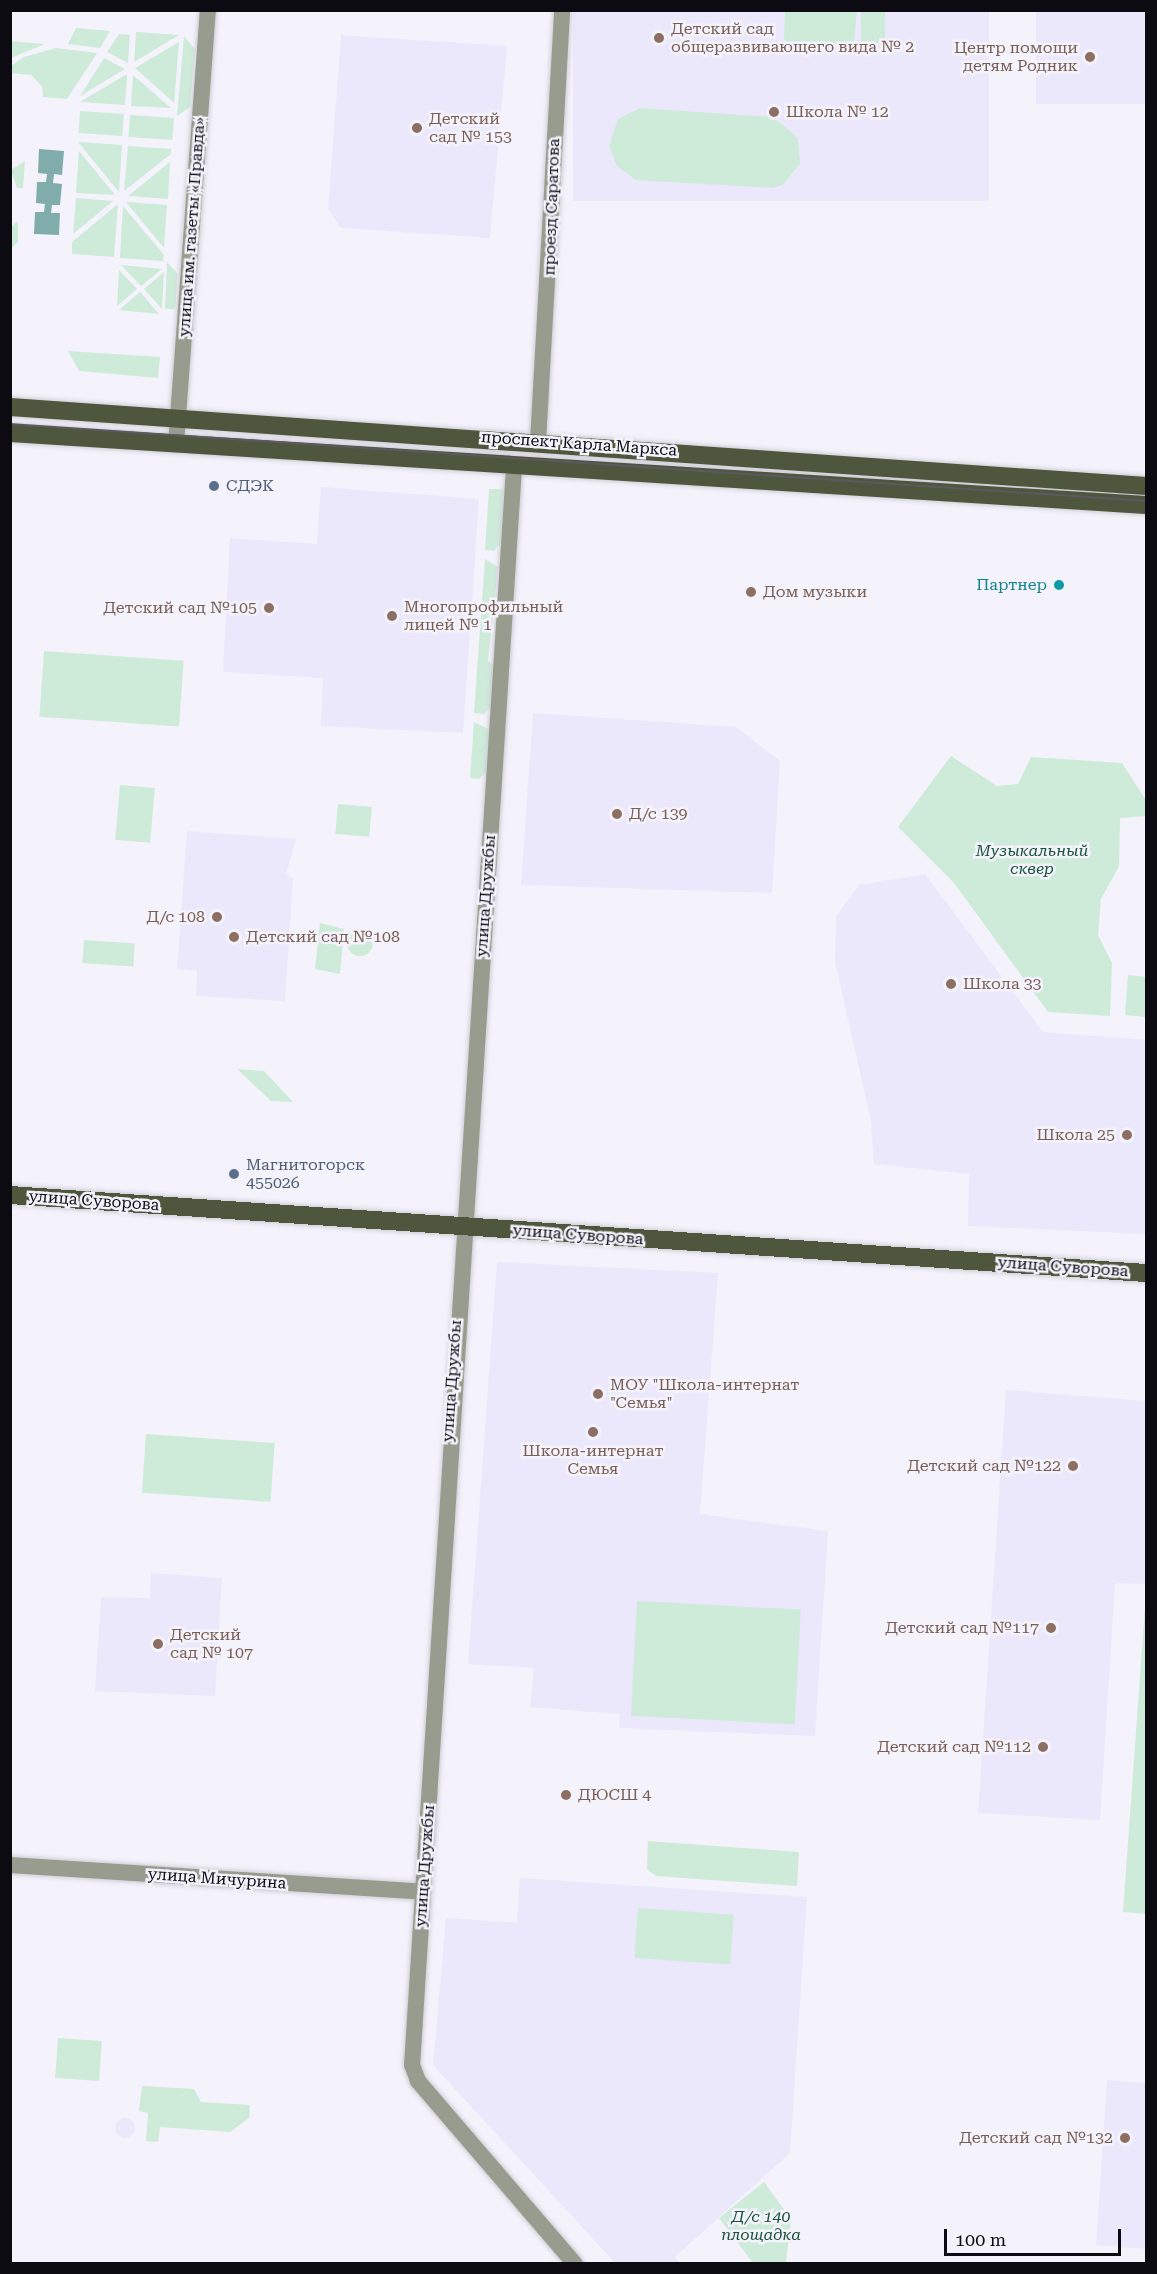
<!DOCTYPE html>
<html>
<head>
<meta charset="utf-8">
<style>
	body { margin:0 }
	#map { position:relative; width:1157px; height:2274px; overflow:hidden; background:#f4f2fb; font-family:"Roboto Serif",serif }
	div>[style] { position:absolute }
	.built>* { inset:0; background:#ece8fb; transform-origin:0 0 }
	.round { border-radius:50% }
	.green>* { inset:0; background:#ceebda; transform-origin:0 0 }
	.water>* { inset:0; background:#80acab }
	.roads { filter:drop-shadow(0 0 2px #cfcdd6) drop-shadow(0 0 2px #cfcdd6) }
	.minor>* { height:16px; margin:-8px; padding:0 8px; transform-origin:8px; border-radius:8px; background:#989c8e }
	.major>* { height:18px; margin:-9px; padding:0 9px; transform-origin:9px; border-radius:9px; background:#4e563d }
	.tram>* { height:1.5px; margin:-0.75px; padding:0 0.75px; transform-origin:0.75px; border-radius:0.75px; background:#5b5961 }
	.dots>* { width:16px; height:16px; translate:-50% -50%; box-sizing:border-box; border:3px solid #f4f2fb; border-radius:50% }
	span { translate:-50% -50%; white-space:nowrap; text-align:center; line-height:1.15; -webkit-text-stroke:5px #f4f2fb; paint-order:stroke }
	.education-label { font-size:16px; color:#785e54 }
	.left { translate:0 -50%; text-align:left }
	.right { translate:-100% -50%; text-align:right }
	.street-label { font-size:16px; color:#0d0b12 }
	.service-label { font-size:16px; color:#4e5e75 }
	.culture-label { font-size:16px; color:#0d838f }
	.park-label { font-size:16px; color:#185439; font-style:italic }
	.frame { position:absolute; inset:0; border:12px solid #0d0b12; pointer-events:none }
	.scale { position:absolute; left:944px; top:2229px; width:177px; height:27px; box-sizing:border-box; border:3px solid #0d0b12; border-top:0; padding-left:8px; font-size:18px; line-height:21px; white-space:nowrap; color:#0d0b12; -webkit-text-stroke:4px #f4f2fb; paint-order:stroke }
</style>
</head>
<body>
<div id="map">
	<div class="built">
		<div style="left:573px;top:11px;width:416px;height:190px"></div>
		<div style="left:1036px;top:11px;width:110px;height:93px"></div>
		<div style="clip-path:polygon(341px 35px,507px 46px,490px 238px,341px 228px,328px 209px)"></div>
		<div style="clip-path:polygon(321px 487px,479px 499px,463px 733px,321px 726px,323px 678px,223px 672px,230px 538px,317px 544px)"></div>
		<div style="clip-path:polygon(533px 713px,736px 727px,780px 761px,772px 893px,521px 885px)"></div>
		<div style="clip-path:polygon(187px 831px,296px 839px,286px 874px,293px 878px,285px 1001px,196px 996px,197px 971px,177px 969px)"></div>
		<div style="clip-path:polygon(925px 874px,1043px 1032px,1146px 1040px,1146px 1234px,968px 1226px,969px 1174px,874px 1164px,871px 1121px,835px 962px,836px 916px,859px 885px)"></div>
		<div style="clip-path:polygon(497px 1262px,718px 1273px,700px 1514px,828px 1531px,815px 1736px,619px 1728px,620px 1714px,530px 1707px,534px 1668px,468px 1664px)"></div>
		<div style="clip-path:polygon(1006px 1390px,1146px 1401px,1146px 1584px,1115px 1583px,1100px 1820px,978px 1813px)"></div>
		<div style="clip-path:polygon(151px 1573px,222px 1578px,215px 1696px,95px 1691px,101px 1597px,150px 1598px)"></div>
		<div style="clip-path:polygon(520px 1878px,807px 1897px,790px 2153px,675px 2257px,680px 2263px,615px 2263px,433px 2065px,446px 1918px,517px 1923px)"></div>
		<div style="clip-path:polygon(1107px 2080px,1146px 2083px,1146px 2249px,1096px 2245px)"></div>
		<div class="round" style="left:115px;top:2118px;width:20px;height:20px"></div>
	</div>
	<div class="green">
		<div style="clip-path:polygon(785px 11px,857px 11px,854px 41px,848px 47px,790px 45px,784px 39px)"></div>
		<div style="left:861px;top:11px;width:24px;height:32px"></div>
		<div style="clip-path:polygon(76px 28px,110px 31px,100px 48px,68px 44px)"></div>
		<div style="clip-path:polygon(136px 32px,179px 35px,134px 62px)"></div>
		<div style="clip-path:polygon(119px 34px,130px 35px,128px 63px,107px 52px)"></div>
		<div style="clip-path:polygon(184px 36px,195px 49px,190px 107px,177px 116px)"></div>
		<div style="clip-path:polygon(10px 41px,11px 41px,45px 44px,11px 58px)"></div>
		<div style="clip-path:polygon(179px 42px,174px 103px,135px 68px)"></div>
		<div style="clip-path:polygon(56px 48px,97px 53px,67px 99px,43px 97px,42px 86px,31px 75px,11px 73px,11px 66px,24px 57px)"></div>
		<div style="clip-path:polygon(104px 58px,125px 69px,80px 96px)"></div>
		<div style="clip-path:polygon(127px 74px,125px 105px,80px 102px)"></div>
		<div style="clip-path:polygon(133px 75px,171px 108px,131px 106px)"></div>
		<div style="clip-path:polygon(640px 108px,773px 117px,798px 138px,800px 163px,784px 184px,773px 188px,636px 180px,617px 166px,609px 146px,618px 119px)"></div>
		<div style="left:80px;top:111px;width:44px;height:22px;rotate:4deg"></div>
		<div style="left:130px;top:115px;width:44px;height:22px;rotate:4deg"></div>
		<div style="clip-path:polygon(78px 142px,122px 145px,119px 192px)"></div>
		<div style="clip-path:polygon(128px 146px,171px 149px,171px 154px,124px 191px)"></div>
		<div style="clip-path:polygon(79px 151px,115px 195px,76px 193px)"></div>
		<div style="clip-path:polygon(25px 161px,23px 188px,17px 188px,11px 170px)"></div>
		<div style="clip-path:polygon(170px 162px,168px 199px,128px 196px)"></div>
		<div style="clip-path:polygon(76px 198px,113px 201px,73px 234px)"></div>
		<div style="clip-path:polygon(126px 202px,167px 205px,164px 248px)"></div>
		<div style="clip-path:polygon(118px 204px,114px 257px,72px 254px,72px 242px)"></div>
		<div style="clip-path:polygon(123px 206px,164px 255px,163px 261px,120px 258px)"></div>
		<div style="clip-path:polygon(18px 221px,18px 242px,11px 249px,11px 227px)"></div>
		<div style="clip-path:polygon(167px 262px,178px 274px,175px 309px,165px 309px)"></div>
		<div style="clip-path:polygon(121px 265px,162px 269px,141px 286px)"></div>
		<div style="clip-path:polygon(119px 270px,137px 289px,117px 306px)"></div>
		<div style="clip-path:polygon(164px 272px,162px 309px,144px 289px)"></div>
		<div style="clip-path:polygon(140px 292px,159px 314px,119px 310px)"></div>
		<div style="clip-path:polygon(68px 351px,160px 357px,158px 378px,79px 371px)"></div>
		<div style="clip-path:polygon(489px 489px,504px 489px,501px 543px,494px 551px,485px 550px)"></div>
		<div style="clip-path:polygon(485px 559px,498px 567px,488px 661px,493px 664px,491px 706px,484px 714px,474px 713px)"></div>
		<div style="left:44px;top:651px;width:140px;height:66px;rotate:4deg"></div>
		<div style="clip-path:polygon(474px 722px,490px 730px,486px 772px,479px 779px,470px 778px)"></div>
		<div style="clip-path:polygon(951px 756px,997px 786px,1018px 784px,1031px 757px,1122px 763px,1146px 800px,1146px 816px,1120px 818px,1119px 866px,1101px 899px,1098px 935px,1112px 963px,1110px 1016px,1048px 1012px,954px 883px,898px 827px)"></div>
		<div style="left:120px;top:785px;width:35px;height:55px;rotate:5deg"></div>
		<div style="left:338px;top:804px;width:34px;height:30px;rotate:5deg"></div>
		<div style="clip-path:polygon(320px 923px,344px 929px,340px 974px,315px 969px)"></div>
		<div class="round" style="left:347px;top:930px;width:26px;height:26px"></div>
		<div style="left:84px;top:940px;width:51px;height:23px;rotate:4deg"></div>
		<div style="clip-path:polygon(1128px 975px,1146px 977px,1146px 1017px,1125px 1015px)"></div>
		<div style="clip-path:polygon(237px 1069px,264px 1071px,293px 1102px,271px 1101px)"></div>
		<div style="left:146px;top:1434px;width:129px;height:59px;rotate:4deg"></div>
		<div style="left:637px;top:1601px;width:164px;height:115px;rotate:3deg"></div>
		<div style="clip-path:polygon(1145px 1607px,1146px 1607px,1146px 1914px,1123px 1912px)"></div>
		<div style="clip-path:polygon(648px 1841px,799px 1852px,797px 1886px,656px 1876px,647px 1869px)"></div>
		<div style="left:638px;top:1908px;width:96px;height:50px;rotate:4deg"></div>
		<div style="left:58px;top:2038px;width:44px;height:40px;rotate:4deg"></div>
		<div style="clip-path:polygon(142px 2086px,194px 2089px,201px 2102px,250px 2105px,249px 2118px,230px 2132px,160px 2127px,158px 2142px,146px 2141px,148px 2113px,139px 2111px)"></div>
		<div style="clip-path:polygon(764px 2182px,791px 2219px,786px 2263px,753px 2263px,719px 2218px)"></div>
	</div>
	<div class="water">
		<div style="clip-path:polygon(39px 149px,64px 151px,62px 175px,54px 174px,53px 183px,62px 184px,60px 205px,52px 205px,51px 213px,60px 213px,59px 235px,34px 234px,35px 212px,44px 212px,45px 204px,36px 203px,37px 182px,46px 182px,47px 174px,38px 173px)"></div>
	</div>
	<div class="roads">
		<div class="minor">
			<div style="left:538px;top:442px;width:433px;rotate:-86.8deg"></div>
			<div style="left:176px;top:444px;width:435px;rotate:-85.8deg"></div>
			<div style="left:514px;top:467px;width:1601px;rotate:93.65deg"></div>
			<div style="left:412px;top:2065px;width:17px;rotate:69deg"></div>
			<div style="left:418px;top:2081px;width:241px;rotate:49.4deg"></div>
			<div style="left:10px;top:1865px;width:414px;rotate:3.7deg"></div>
		</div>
		<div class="major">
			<div style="left:10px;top:407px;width:1139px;rotate:3.98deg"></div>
			<div style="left:10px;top:433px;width:1138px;rotate:3.63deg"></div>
			<div style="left:10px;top:1195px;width:1139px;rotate:3.93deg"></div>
		</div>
	</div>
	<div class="tram">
		<div style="left:10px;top:424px;width:1139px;rotate:3.88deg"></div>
	</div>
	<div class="dots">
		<div style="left:659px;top:38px;background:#8d6e63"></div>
		<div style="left:1090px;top:57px;background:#8d6e63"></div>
		<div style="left:774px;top:112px;background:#8d6e63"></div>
		<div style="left:417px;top:128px;background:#8d6e63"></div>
		<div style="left:214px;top:486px;background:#5c6f8a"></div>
		<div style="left:1059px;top:585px;background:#0f9aa8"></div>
		<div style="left:751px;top:592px;background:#8d6e63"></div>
		<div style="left:269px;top:608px;background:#8d6e63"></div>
		<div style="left:392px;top:616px;background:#8d6e63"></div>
		<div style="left:617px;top:814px;background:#8d6e63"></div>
		<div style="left:217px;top:917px;background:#8d6e63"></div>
		<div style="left:234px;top:937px;background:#8d6e63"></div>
		<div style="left:951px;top:984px;background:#8d6e63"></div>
		<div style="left:1127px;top:1135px;background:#8d6e63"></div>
		<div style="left:234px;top:1174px;background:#5c6f8a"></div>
		<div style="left:598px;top:1394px;background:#8d6e63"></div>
		<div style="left:593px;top:1432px;background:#8d6e63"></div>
		<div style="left:1073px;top:1466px;background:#8d6e63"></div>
		<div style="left:1051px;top:1628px;background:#8d6e63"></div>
		<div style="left:158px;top:1644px;background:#8d6e63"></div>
		<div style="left:1043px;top:1747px;background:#8d6e63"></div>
		<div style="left:566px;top:1795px;background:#8d6e63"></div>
		<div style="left:1125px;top:2138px;background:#8d6e63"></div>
	</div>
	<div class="education-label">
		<span class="left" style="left:671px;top:38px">Детский сад<br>общеразвивающего вида № 2</span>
		<span class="right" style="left:1078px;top:57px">Центр помощи<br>детям Родник</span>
		<span class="left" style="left:786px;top:112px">Школа № 12</span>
		<span class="left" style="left:429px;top:128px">Детский<br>сад № 153</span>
		<span class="left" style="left:763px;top:592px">Дом музыки</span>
		<span class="left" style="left:404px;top:616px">Многопрофильный<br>лицей № 1</span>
		<span class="right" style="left:257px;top:608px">Детский сад №105</span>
		<span class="left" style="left:629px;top:814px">Д/с 139</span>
		<span class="right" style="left:205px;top:917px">Д/с 108</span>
		<span class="left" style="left:246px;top:937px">Детский сад №108</span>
		<span class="left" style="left:963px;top:984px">Школа 33</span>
		<span class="right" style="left:1115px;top:1135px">Школа 25</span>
		<span class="left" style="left:610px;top:1394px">МОУ "Школа-интернат<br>"Семья"</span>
		<span style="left:593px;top:1460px">Школа-интернат<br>Семья</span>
		<span class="right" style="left:1061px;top:1466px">Детский сад №122</span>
		<span class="right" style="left:1039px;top:1628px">Детский сад №117</span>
		<span class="left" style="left:170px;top:1644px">Детский<br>сад № 107</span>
		<span class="right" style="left:1031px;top:1747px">Детский сад №112</span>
		<span class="left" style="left:578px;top:1795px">ДЮСШ 4</span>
		<span class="right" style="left:1113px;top:2138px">Детский сад №132</span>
	</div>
	<div class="street-label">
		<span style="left:552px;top:207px;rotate:-88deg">проезд Саратова</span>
		<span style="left:192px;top:227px;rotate:-86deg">улица им. газеты «Правда»</span>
		<span style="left:579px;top:444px;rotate:4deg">проспект Карла Маркса</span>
		<span style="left:486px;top:896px;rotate:-86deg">улица Дружбы</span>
		<span style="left:94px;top:1201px;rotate:4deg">улица Суворова</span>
		<span style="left:578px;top:1235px;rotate:4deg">улица Суворова</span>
		<span style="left:1063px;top:1267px;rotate:4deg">улица Суворова</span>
		<span style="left:452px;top:1381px;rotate:-86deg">улица Дружбы</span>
		<span style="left:425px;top:1866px;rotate:-86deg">улица Дружбы</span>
		<span style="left:217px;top:1879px;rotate:4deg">улица Мичурина</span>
	</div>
	<div class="service-label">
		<span class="left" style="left:226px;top:486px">СДЭК</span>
		<span class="left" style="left:246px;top:1174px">Магнитогорск<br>455026</span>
	</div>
	<div class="culture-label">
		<span class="right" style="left:1047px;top:585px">Партнер</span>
	</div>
	<div class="park-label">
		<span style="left:1032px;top:860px">Музыкальный<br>сквер</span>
		<span style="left:761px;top:2226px">Д/с 140<br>площадка</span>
	</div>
	<div class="frame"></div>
	<div class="scale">100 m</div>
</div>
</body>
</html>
